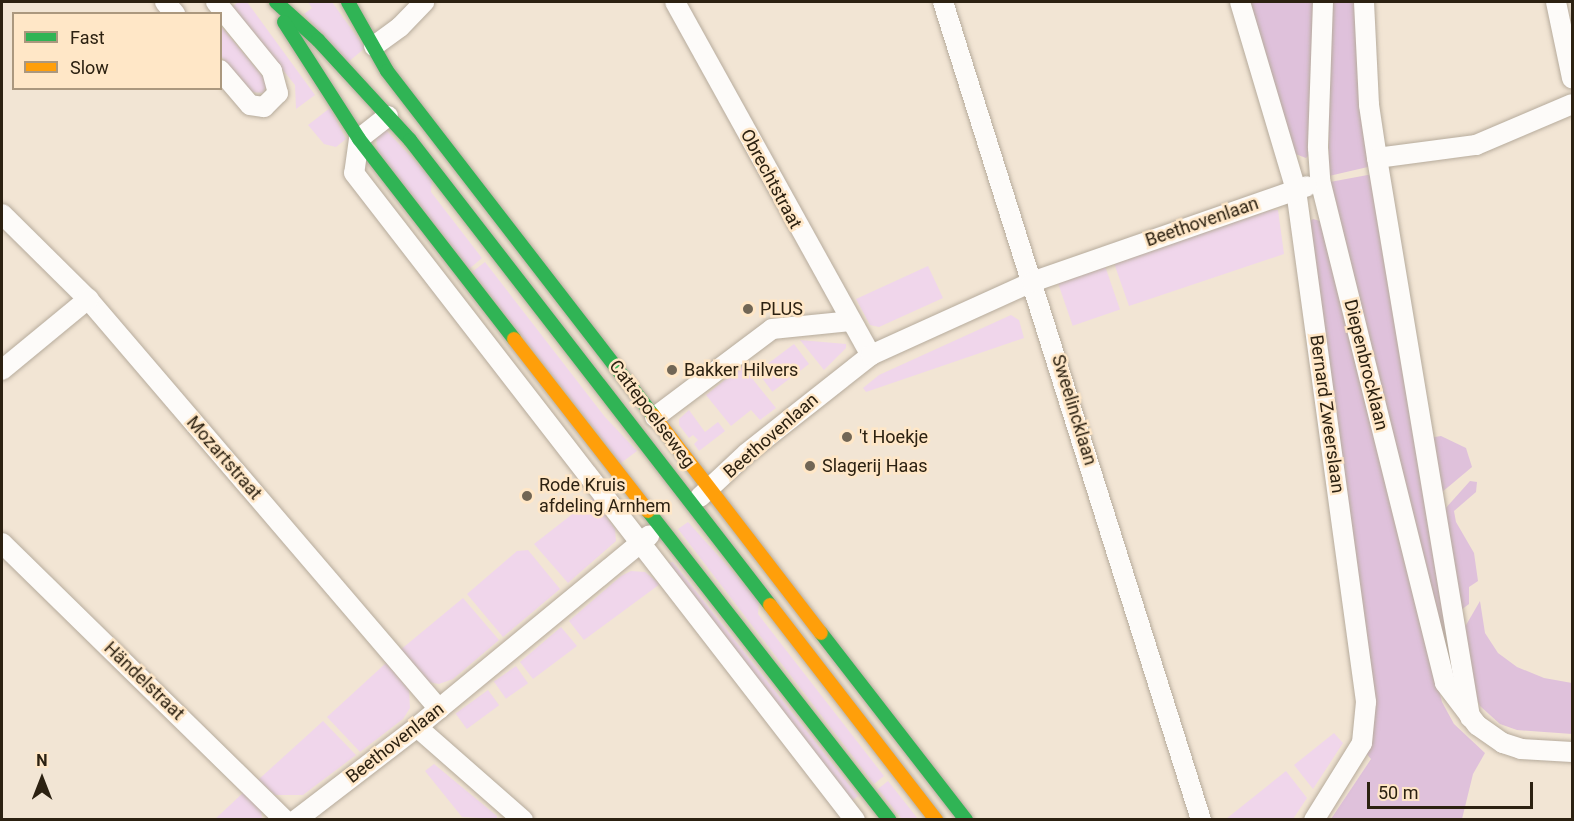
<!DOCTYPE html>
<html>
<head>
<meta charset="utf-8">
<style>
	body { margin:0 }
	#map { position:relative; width:1574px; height:821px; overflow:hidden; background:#f2e5d4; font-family:Roboto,sans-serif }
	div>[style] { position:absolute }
	.green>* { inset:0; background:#f0d6eb; transform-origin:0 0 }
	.forest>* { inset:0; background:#dfc1db }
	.roads { filter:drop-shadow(0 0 2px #b6ab9c) drop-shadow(0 0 2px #b6ab9c) }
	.street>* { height:20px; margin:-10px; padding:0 10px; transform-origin:10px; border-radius:10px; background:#fdfbf9 }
	.fast>* { height:14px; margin:-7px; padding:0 7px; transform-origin:7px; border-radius:7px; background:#30b455 }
	.slow>* { height:14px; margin:-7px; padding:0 7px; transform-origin:7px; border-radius:7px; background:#ff9f0a }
	.dots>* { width:16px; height:16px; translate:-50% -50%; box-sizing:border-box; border:3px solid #ffe7c7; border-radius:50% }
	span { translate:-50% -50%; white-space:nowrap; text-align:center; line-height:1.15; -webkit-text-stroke:5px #ffe7c7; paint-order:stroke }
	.street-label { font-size:18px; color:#2c2111 }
	.poi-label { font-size:18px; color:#2c2111 }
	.left { translate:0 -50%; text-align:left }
	.frame { position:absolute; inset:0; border:3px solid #2c2111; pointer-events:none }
	.legend { position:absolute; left:12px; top:12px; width:210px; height:78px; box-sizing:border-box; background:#ffe7c7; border:2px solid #ab987e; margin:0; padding:8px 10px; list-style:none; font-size:18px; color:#2c2111 }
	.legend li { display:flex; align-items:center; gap:12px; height:30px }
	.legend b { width:30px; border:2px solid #ab987e }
	.north { position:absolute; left:12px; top:749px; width:60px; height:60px; -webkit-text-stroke:4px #ffe7c7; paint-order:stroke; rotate:0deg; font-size:16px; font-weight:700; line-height:24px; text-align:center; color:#2c2111 }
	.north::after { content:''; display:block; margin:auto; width:21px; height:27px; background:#2c2111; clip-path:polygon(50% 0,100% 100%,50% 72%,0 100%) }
	.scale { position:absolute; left:1367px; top:782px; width:166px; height:27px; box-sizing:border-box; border:3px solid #2c2111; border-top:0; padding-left:8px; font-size:18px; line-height:21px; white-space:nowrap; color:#2c2111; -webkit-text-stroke:4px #ffe7c7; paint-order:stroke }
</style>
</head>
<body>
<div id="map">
	<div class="green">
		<div style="clip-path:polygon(238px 2px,247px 2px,315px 95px,296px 109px,295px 85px,232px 7px)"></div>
		<div style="clip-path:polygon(308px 2px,332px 2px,365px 48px,347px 63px,304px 14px,312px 8px)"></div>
		<div style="clip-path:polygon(220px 25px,264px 78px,267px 85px,263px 93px,249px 92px,221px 56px)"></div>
		<div style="clip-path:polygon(330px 108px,346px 139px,336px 147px,324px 144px,308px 125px)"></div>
		<div style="clip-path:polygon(384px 128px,432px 179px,431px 192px,482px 258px,469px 269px,377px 150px,376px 134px)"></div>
		<div style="clip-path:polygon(1271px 210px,1278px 210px,1284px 254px,1129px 306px,1114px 263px)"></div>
		<div style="clip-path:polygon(485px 262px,605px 417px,637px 451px,621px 463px,472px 272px)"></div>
		<div style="clip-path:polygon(928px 266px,943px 298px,879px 327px,870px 325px,856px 299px)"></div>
		<div style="left:1105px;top:266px;width:46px;height:50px;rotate:71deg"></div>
		<div style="clip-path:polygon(1011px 315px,1019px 320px,1024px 338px,866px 392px,863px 388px,879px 375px)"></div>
		<div style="clip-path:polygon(800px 340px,846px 344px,846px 348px,824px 370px)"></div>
		<div style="left:794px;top:344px;width:25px;height:46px;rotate:53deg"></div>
		<div style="clip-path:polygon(742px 366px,776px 408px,760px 420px,751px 410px,731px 426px,706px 395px)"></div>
		<div style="clip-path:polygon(689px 410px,705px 432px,718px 422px,725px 431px,699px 451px,694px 444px,698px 440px,693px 435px,689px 438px,679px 425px,679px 419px)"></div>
		<div style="clip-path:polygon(593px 498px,615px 529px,616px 541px,568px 583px,534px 544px)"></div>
		<div style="clip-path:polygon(688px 522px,759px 601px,758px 614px,884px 776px,874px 784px,678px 529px)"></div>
		<div style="clip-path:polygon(528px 550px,560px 589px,503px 637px,467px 594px,517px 551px)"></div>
		<div style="clip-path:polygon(673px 562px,858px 796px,850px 802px,666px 563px)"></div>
		<div style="clip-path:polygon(645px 572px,660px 584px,584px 640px,569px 621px,621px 576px,631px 571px)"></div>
		<div style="clip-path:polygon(463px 598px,499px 640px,453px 679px,439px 684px,428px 682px,399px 651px)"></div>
		<div style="clip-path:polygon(561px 627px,577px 646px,533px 679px,520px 662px)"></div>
		<div style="clip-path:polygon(386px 663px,409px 690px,410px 708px,403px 719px,360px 752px,327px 717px)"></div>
		<div style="left:516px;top:666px;width:21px;height:27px;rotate:55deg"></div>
		<div style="left:488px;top:690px;width:19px;height:40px;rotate:54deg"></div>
		<div style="clip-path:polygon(323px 721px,356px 755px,303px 795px,275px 795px,258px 780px)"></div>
		<div style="clip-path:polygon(1334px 733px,1343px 743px,1313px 789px,1294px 765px)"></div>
		<div style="clip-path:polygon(434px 764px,497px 816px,497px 819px,462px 817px,425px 771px)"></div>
		<div style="clip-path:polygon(1286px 771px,1307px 798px,1293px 819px,1226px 819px)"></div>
		<div style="clip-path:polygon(888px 781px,918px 819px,902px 819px,878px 789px)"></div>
		<div style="clip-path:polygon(245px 791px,261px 808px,262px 819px,214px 820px)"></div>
	</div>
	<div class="forest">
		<div style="clip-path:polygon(1248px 2px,1319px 2px,1310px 154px,1306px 158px,1293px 153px)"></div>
		<div style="clip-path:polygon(1328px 2px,1359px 2px,1372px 166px,1329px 176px)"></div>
		<div style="clip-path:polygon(1373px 174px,1460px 676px,1452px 680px,1330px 182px)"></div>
		<div style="clip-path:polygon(1313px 219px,1320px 221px,1442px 702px,1454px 724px,1485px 753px,1473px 774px,1462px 819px,1331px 819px,1371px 759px,1366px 753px,1310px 221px)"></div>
		<div style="clip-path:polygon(1441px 436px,1466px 448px,1472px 467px,1441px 493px,1429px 438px)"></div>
		<div style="clip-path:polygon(1470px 481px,1477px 482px,1476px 492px,1454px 511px,1456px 522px,1474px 553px,1478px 581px,1469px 587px,1469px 604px,1461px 610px,1444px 510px)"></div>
		<div style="clip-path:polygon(1480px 601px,1485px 633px,1498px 653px,1517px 667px,1544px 678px,1572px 683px,1572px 734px,1517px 730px,1500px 724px,1480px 706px,1473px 691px,1462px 632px)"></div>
	</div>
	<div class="roads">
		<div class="street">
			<div style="left:165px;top:2px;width:16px;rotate:50deg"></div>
			<div style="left:216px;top:2px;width:89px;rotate:50.9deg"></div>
			<div style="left:272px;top:71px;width:23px;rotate:75deg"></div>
			<div style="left:278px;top:93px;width:20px;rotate:135deg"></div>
			<div style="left:264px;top:107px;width:14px;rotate:-172deg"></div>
			<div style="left:250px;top:105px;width:46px;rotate:-130.6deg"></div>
			<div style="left:675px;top:2px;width:404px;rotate:61deg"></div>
			<div style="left:943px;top:2px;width:858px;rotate:72.49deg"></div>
			<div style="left:1240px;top:2px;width:196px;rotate:73.4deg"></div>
			<div style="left:1296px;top:190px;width:517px;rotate:82.21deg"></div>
			<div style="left:1366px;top:702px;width:41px;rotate:95.6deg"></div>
			<div style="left:1362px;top:743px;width:91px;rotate:121.9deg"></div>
			<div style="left:1323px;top:2px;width:146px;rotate:92deg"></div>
			<div style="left:1318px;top:148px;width:32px;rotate:86deg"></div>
			<div style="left:1320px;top:180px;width:518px;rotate:76.04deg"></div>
			<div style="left:1445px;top:683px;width:53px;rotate:52.7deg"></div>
			<div style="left:1477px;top:725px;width:32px;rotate:35deg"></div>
			<div style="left:1503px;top:743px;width:19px;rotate:18deg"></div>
			<div style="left:1521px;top:749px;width:51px;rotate:3.4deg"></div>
			<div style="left:1364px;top:2px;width:103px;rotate:87.2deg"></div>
			<div style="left:1369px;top:105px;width:54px;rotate:81.4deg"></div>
			<div style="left:1377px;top:158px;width:567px;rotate:80.55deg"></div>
			<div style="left:1556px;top:2px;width:78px;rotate:78.1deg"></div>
			<div style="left:374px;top:46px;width:32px;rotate:-36deg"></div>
			<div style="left:400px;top:27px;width:35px;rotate:-46deg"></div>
			<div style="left:388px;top:116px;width:37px;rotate:142deg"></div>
			<div style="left:359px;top:139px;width:34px;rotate:98deg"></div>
			<div style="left:354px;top:173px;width:818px;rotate:52.25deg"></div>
			<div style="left:1377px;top:158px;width:100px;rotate:-7.5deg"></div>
			<div style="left:1476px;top:145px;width:104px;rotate:-23.1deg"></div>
			<div style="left:2px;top:214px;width:121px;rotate:44.7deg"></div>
			<div style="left:88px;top:299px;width:540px;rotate:49.43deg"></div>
			<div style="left:2px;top:370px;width:112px;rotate:-39.5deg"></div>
			<div style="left:655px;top:417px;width:146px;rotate:-36.9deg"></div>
			<div style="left:772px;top:329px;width:79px;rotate:-5.8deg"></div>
			<div style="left:700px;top:497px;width:64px;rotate:-43.1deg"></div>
			<div style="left:747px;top:453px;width:158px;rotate:-38.3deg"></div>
			<div style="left:871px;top:355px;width:177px;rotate:-24.4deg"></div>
			<div style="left:1032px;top:282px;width:291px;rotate:-19.2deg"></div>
			<div style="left:2px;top:543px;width:396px;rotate:44.4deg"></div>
			<div style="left:417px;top:727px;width:141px;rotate:41.3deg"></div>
			<div style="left:296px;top:820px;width:153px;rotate:-37.5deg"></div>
			<div style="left:417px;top:727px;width:301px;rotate:-39.5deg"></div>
		</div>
		<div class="fast">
			<div style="left:276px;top:2px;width:57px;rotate:42.1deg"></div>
			<div style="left:318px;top:40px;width:136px;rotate:47.4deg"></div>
			<div style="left:410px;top:140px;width:588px;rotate:52.25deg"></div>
			<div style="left:348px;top:2px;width:79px;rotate:60.5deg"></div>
			<div style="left:387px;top:71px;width:435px;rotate:52.3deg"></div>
			<div style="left:284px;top:22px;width:139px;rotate:57.3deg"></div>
			<div style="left:359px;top:139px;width:253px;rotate:52.2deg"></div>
			<div style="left:648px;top:511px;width:392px;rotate:52deg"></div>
			<div style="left:821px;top:633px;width:237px;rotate:52.2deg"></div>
		</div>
		<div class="slow">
			<div style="left:514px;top:339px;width:218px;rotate:52.1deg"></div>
			<div style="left:653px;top:415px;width:275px;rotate:52.4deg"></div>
			<div style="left:770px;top:605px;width:272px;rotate:52.3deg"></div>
		</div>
	</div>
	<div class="dots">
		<div style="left:748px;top:309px;background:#716655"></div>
		<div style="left:672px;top:370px;background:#716655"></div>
		<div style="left:847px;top:437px;background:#716655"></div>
		<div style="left:810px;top:466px;background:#716655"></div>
		<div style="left:527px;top:496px;background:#716655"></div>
	</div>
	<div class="street-label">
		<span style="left:771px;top:179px;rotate:62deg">Obrechtstraat</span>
		<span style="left:1202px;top:222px;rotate:-19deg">Beethovenlaan</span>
		<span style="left:1366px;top:365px;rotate:76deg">Diepenbrocklaan</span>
		<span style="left:1074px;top:410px;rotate:73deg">Sweelincklaan</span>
		<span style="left:652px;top:414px;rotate:53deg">Cattepoelseweg</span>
		<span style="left:1327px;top:414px;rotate:82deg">Bernard Zweerslaan</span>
		<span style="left:771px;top:436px;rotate:-41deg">Beethovenlaan</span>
		<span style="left:224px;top:458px;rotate:49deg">Mozartstraat</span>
		<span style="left:144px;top:681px;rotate:44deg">Händelstraat</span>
		<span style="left:395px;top:743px;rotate:-38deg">Beethovenlaan</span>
	</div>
	<div class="poi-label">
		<span class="left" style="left:760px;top:309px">PLUS</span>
		<span class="left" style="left:684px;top:370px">Bakker Hilvers</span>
		<span class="left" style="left:859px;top:437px">'t Hoekje</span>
		<span class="left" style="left:822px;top:466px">Slagerij Haas</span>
		<span class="left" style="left:539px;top:496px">Rode Kruis<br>afdeling Arnhem</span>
	</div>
	<div class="frame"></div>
	<ul class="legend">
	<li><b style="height:8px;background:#30b455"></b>Fast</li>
	<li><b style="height:8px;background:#ff9f0a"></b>Slow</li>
	</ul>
	<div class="north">N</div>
	<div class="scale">50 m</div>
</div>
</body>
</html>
